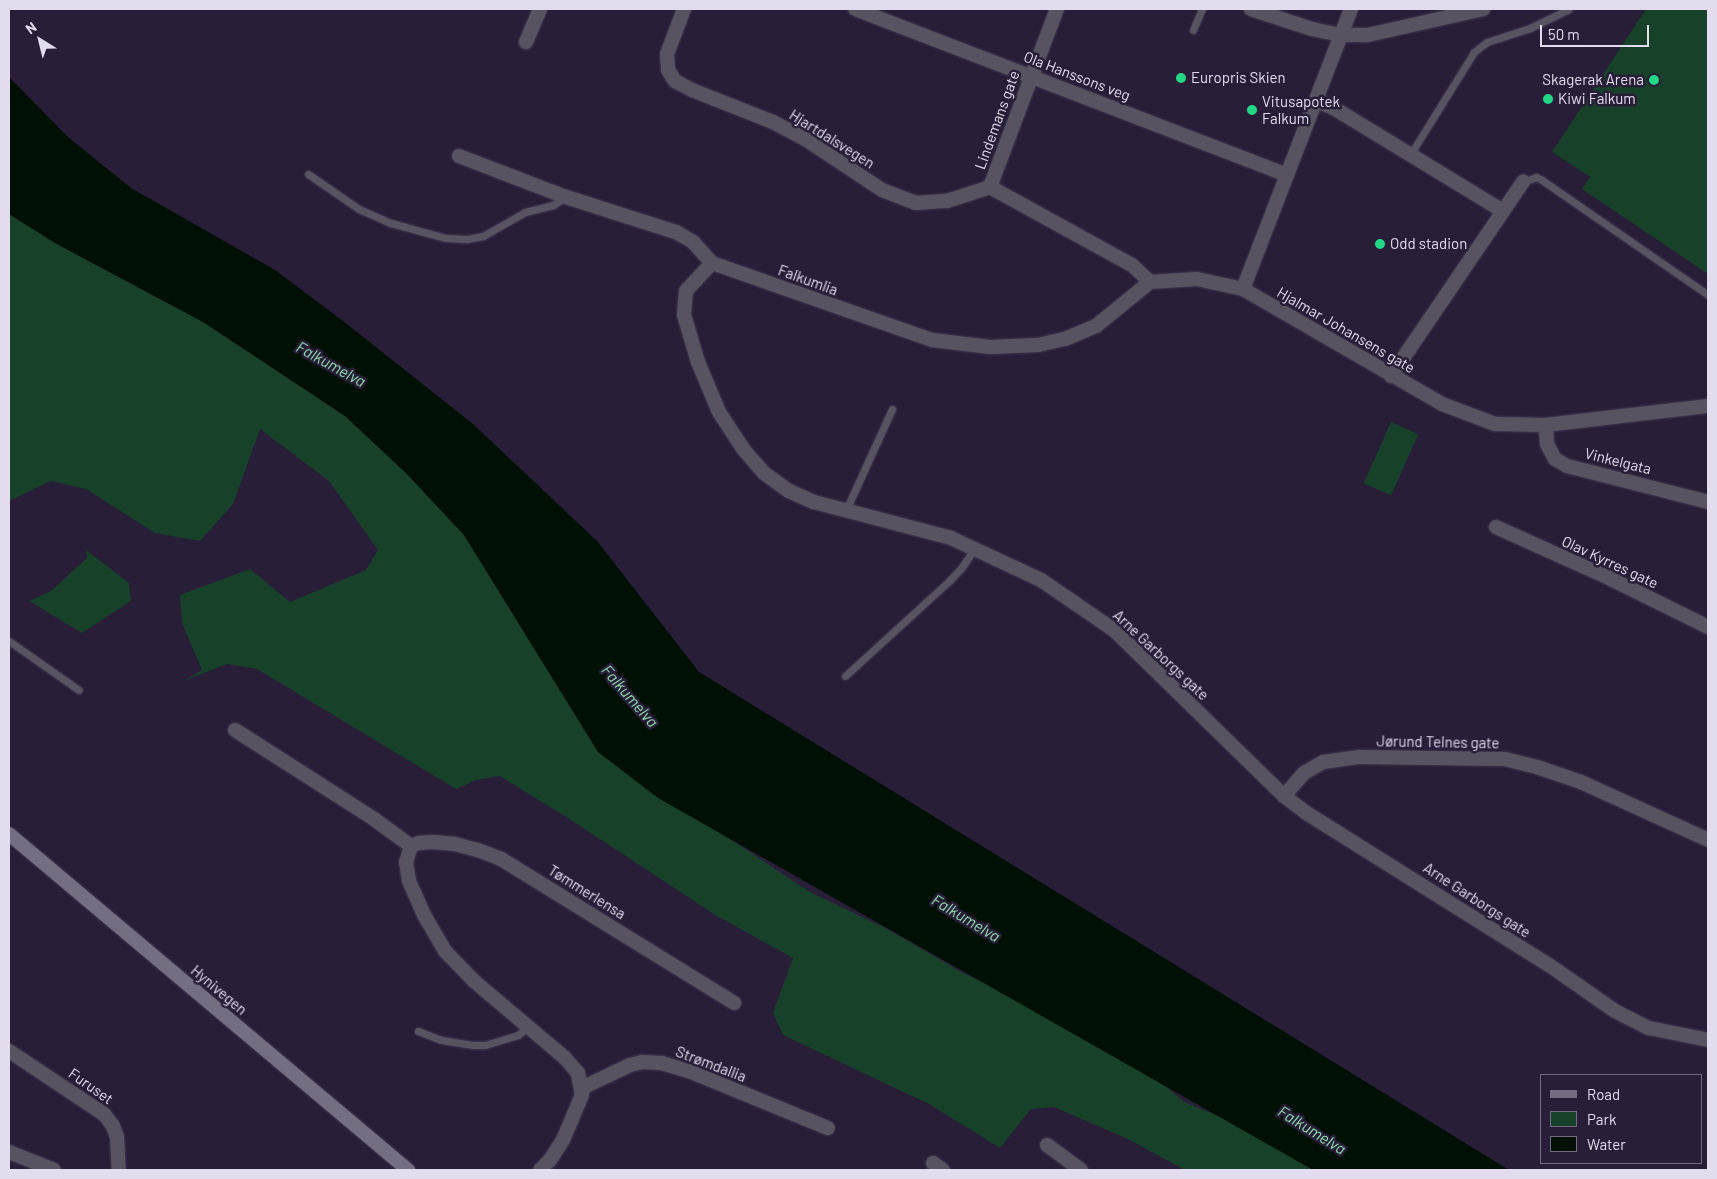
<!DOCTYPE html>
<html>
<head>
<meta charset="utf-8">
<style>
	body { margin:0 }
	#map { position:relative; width:1717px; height:1179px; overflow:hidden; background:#281e38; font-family:Barlow,sans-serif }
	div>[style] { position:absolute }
	.green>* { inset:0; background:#18412a; transform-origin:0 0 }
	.water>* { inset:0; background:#001004 }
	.roads { filter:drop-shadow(0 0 1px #423951) drop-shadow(0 0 1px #423951) }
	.service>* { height:7px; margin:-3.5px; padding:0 3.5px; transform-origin:3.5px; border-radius:3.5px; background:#585361 }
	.minor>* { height:14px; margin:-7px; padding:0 7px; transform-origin:7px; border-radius:7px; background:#585361 }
	.tertiary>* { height:14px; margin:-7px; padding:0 7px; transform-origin:7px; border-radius:7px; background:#585361 }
	.secondary>* { height:14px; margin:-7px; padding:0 7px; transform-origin:7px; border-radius:7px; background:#756e83 }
	.dots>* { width:14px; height:14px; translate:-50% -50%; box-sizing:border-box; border:2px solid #281e38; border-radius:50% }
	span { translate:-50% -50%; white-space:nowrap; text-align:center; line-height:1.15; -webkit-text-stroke:5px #281e38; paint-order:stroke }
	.street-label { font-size:15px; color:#e2dcee }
	.poi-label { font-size:15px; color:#e2dcee }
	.left { translate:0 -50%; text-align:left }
	.right { translate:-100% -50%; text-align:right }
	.water-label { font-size:16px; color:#8cdcac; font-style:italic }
	.frame { position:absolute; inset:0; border:10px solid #e2dcee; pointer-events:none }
	.legend { position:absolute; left:1540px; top:1074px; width:162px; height:90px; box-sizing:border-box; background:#281e38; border:1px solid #726a81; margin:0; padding:6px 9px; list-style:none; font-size:15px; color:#e2dcee }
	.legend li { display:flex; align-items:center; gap:10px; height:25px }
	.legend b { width:25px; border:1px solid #726a81 }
	.north { position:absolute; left:15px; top:15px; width:50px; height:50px; -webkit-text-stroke:4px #281e38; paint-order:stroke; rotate:324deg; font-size:14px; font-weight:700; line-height:20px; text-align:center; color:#e2dcee }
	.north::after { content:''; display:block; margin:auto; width:18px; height:22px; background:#e2dcee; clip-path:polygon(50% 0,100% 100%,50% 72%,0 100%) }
	.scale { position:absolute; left:1540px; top:25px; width:109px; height:22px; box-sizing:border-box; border:2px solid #e2dcee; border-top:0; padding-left:6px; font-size:15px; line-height:18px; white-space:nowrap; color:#e2dcee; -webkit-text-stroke:4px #281e38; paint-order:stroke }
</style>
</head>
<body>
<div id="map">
	<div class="green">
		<div style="clip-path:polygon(1646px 9px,1708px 9px,1708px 274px,1582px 189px,1590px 177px,1552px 152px)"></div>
		<div style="clip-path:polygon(9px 214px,55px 243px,203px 322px,345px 416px,407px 474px,464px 535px,598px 752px,810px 892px,887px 929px,961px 972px,1116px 1044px,1184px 1102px,1263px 1134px,1322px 1170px,1185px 1170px,1128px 1139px,1054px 1107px,1031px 1109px,1000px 1148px,929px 1104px,783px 1035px,773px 1013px,793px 958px,717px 916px,571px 820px,500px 776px,476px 780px,456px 789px,257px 669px,227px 664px,183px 681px,202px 670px,182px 623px,180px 595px,250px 569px,290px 602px,366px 570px,378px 550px,329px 481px,260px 429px,233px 504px,200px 541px,155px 533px,86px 489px,51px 481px,9px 501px)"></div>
		<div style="left:1391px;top:422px;width:30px;height:67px;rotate:24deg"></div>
		<div style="clip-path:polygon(86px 550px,129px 583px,131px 601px,82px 633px,29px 601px,51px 591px,87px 558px)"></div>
	</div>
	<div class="water">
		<div style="clip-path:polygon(9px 77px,68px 137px,131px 188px,275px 270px,343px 321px,473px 424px,597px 541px,699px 672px,1509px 1170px,1313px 1170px,658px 798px,598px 752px,464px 535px,407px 474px,345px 416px,203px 322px,55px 243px,9px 214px)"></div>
	</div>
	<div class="roads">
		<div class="service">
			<div style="left:1193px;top:30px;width:23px;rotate:-67deg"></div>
			<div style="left:1410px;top:155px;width:121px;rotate:-58.1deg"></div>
			<div style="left:1474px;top:52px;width:16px;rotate:-38deg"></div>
			<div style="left:1487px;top:42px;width:45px;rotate:-18deg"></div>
			<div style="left:1530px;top:28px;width:43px;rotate:-26deg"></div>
			<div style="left:308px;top:174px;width:62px;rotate:34.5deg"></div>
			<div style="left:359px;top:209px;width:35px;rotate:24deg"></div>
			<div style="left:391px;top:223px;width:57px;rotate:15.3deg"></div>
			<div style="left:446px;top:238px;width:21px;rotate:3deg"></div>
			<div style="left:467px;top:239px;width:16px;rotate:-11deg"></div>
			<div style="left:483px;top:236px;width:48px;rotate:-29.7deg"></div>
			<div style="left:525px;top:212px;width:29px;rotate:-14deg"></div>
			<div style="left:553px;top:205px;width:15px;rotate:-32deg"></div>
			<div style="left:1523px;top:182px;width:14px;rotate:-21deg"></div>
			<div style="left:1536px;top:177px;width:7px;rotate:27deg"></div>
			<div style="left:1542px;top:180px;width:202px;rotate:34.7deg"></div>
			<div style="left:846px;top:510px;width:111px;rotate:-65.5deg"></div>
			<div style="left:9px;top:641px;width:85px;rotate:35deg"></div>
			<div style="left:845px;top:676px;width:142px;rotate:-42.4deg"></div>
			<div style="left:950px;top:580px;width:18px;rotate:-47deg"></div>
			<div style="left:962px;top:567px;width:23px;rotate:-56deg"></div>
			<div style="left:418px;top:1031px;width:25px;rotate:21deg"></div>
			<div style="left:441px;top:1040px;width:33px;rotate:9deg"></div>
			<div style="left:474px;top:1045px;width:11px"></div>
			<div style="left:485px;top:1045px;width:34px;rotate:-17deg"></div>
			<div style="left:518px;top:1035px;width:13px;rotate:-39deg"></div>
		</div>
		<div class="minor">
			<div style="left:684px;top:9px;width:48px;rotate:110.7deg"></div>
			<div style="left:667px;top:54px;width:16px;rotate:86deg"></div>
			<div style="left:668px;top:70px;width:13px;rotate:58deg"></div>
			<div style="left:675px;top:81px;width:19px;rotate:28deg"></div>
			<div style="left:692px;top:90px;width:87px;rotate:21.6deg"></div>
			<div style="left:773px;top:122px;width:36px;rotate:28deg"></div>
			<div style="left:805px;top:139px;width:92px;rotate:33.5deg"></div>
			<div style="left:882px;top:190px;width:36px;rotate:21deg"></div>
			<div style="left:916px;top:203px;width:31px;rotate:-4deg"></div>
			<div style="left:947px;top:201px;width:45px;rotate:-18deg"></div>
			<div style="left:855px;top:9px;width:463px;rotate:21deg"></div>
			<div style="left:1341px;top:35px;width:28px;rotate:-69deg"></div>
			<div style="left:526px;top:42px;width:36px;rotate:-67deg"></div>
			<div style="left:1316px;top:101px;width:17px;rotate:21deg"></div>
			<div style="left:1332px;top:107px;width:200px;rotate:31.3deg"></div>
			<div style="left:459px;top:156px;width:115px;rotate:21deg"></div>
			<div style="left:566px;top:197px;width:115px;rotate:17.7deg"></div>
			<div style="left:676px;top:232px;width:20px;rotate:30deg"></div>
			<div style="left:693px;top:242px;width:28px;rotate:48deg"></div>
			<div style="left:712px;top:263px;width:233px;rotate:19.3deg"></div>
			<div style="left:932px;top:340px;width:59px;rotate:6.8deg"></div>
			<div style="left:991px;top:347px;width:47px;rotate:-2.4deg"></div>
			<div style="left:1038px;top:345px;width:28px;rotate:-13deg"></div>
			<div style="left:1065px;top:339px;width:34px;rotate:-23deg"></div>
			<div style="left:1096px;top:326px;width:70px;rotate:-39.2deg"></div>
			<div style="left:990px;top:187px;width:162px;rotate:28.8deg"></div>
			<div style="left:1132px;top:265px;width:25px;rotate:43deg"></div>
			<div style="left:1150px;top:282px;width:47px;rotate:-3.7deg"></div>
			<div style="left:1197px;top:279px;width:47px;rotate:12.3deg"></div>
			<div style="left:990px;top:187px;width:190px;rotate:-69.4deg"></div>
			<div style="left:712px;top:263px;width:38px;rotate:133deg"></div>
			<div style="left:686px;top:291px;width:24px;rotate:95deg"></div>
			<div style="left:684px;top:315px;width:49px;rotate:73.4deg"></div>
			<div style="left:698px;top:362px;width:54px;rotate:67.2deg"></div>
			<div style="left:719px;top:412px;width:45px;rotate:56.7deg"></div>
			<div style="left:744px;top:450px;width:30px;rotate:49deg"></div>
			<div style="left:764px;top:473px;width:31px;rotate:36deg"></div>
			<div style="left:789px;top:491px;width:27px;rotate:24deg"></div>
			<div style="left:814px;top:502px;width:142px;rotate:14.7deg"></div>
			<div style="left:951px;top:538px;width:99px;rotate:25deg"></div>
			<div style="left:1041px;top:580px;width:88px;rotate:34.4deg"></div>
			<div style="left:1114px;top:630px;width:238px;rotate:44.3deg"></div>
			<div style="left:1284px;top:796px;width:30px;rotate:37deg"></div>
			<div style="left:1308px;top:814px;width:284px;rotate:32.1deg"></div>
			<div style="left:1549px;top:965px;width:80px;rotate:34.9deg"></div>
			<div style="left:1615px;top:1011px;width:38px;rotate:27deg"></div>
			<div style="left:1649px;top:1028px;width:60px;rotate:11.5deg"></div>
			<div style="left:1391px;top:376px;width:235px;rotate:-55.8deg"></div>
			<div style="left:1546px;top:425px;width:19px;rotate:87deg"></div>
			<div style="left:1547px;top:444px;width:17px;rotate:62deg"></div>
			<div style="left:1555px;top:459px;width:14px;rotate:30deg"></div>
			<div style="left:1567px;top:466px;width:146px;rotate:14.3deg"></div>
			<div style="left:1496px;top:527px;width:126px;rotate:24.3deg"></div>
			<div style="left:1611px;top:579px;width:108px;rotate:26.3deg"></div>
			<div style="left:235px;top:730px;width:165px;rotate:32.6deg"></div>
			<div style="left:374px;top:819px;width:46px;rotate:36.1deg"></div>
			<div style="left:411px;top:846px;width:17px;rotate:107deg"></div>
			<div style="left:406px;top:862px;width:19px;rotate:81deg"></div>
			<div style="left:409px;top:881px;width:37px;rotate:66deg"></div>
			<div style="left:424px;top:915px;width:42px;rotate:59.7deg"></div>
			<div style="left:445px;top:951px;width:42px;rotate:46deg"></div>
			<div style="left:474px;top:981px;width:119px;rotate:40.2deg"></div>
			<div style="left:565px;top:1058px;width:20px;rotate:49deg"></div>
			<div style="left:578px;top:1073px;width:22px;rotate:80deg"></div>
			<div style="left:582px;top:1095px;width:49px;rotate:112.9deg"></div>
			<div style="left:563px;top:1140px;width:24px;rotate:123deg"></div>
			<div style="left:550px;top:1160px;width:14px;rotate:135deg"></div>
			<div style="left:1284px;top:796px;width:30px;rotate:-49deg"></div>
			<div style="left:1304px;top:773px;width:22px;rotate:-30deg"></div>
			<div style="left:1323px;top:762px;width:37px;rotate:-8deg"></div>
			<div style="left:1360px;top:757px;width:145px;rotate:0.8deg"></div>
			<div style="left:1505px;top:759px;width:33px;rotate:14deg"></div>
			<div style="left:1537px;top:767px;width:46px;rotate:18.8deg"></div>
			<div style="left:1581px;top:782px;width:140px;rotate:24.5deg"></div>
			<div style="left:411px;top:846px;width:9px;rotate:-21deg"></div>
			<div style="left:419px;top:843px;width:14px;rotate:-4deg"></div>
			<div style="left:433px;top:842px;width:22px;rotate:5deg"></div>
			<div style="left:455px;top:844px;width:24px;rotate:15deg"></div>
			<div style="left:478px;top:850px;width:25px;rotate:21deg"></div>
			<div style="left:501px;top:859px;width:274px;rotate:31.7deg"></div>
			<div style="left:9px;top:1051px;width:114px;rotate:33.6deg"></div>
			<div style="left:104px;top:1114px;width:15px;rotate:53deg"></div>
			<div style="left:113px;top:1126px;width:12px;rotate:70deg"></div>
			<div style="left:117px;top:1137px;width:33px;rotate:87deg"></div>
			<div style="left:582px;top:1088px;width:53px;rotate:-25.6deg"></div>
			<div style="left:630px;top:1065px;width:12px;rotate:-14deg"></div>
			<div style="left:642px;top:1062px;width:20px;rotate:3deg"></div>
			<div style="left:662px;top:1063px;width:28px;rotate:17deg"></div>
			<div style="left:689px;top:1071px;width:150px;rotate:22.3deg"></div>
			<div style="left:1047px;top:1145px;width:42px;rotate:36.3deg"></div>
			<div style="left:933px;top:1163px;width:12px;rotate:35deg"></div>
		</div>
		<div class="tertiary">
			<div style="left:1251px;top:9px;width:64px;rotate:18.2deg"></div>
			<div style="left:1312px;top:29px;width:30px;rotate:12deg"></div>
			<div style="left:1341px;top:35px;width:27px"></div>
			<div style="left:1368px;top:35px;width:118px;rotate:-12.7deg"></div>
			<div style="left:1341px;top:35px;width:272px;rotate:111.1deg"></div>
			<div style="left:1243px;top:289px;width:230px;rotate:30deg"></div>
			<div style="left:1442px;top:404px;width:57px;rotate:20.7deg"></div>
			<div style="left:1495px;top:424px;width:51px;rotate:1.1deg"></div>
			<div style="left:1546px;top:425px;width:163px;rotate:-6.7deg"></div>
			<div style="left:9px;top:1152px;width:48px;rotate:21.8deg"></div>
		</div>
		<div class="secondary">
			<div style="left:9px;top:834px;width:522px;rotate:40.1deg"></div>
		</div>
	</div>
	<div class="dots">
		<div style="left:1181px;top:78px;background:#22d887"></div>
		<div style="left:1654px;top:80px;background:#22d887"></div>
		<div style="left:1548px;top:99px;background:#22d887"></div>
		<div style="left:1252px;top:110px;background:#22d887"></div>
		<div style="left:1380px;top:244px;background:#22d887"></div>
	</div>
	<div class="street-label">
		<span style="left:1077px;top:76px;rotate:21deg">Ola Hanssons veg</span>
		<span style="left:997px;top:120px;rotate:-70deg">Lindemans gate</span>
		<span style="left:832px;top:139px;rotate:32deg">Hjartdalsvegen</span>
		<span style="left:808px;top:280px;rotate:20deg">Falkumlia</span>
		<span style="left:1346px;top:330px;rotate:30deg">Hjalmar Johansens gate</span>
		<span style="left:1618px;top:461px;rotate:14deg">Vinkelgata</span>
		<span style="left:1610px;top:562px;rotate:25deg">Olav Kyrres gate</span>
		<span style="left:1161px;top:655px;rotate:43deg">Arne Garborgs gate</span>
		<span style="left:1438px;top:742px;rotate:1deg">Jørund Telnes gate</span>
		<span style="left:587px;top:892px;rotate:32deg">Tømmerlensa</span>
		<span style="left:1477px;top:900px;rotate:33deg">Arne Garborgs gate</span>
		<span style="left:219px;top:990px;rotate:40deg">Hynivegen</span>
		<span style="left:711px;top:1064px;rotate:21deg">Strømdallia</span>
		<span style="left:91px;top:1086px;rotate:35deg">Furuset</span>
	</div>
	<div class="poi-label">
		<span class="left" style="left:1191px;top:78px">Europris Skien</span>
		<span class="right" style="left:1644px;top:80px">Skagerak Arena</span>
		<span class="left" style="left:1558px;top:99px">Kiwi Falkum</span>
		<span class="left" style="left:1262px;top:110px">Vitusapotek<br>Falkum</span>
		<span class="left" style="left:1390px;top:244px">Odd stadion</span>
	</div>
	<div class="water-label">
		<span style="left:331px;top:364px;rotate:29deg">Falkumelva</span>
		<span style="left:630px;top:696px;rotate:49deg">Falkumelva</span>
		<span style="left:966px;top:918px;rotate:31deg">Falkumelva</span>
		<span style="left:1312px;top:1130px;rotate:32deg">Falkumelva</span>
	</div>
	<div class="frame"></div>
	<ul class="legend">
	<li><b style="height:6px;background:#756e83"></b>Road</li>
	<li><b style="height:14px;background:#18412a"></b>Park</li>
	<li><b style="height:14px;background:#001004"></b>Water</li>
	</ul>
	<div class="north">N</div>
	<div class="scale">50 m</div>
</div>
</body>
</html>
